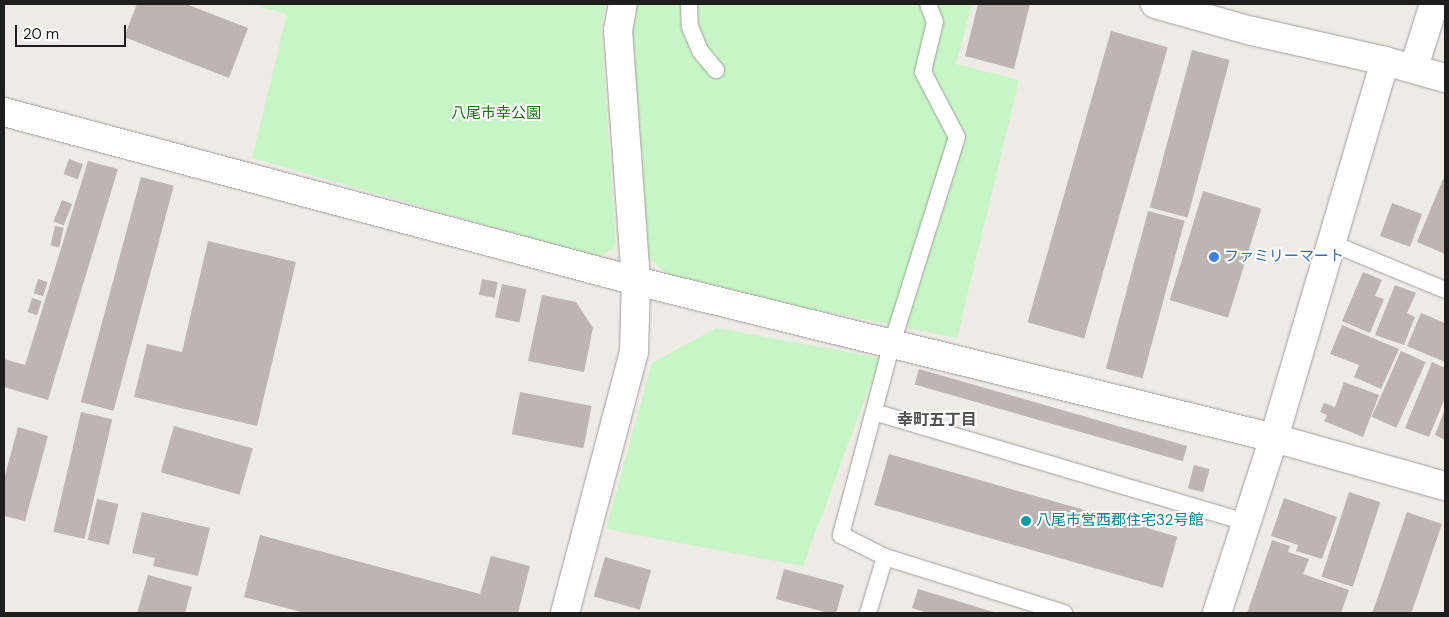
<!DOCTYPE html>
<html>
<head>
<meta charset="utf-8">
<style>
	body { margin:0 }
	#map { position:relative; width:1449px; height:617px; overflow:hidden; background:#eeeae5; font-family:"DM Sans","Noto Sans JP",sans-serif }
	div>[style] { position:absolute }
	.park>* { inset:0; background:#c8f5c5 }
	.building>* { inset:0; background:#beb5b2; transform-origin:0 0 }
	.roads { filter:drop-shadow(0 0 1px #9f9f9f) drop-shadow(0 0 1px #9f9f9f) }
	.lane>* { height:16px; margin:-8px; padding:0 8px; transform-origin:8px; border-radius:8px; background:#fff }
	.street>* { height:28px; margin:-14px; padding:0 14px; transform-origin:14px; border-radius:14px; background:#fff }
	.dots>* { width:14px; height:14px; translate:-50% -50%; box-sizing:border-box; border:2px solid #fff; border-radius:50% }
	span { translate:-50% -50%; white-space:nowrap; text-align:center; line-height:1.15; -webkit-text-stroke:4px #fff; paint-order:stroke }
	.park-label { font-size:15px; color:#1a7315 }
	.shop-label { font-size:15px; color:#366cbe }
	.left { translate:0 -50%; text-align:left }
	.culture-label { font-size:15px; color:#0d838f }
	.neighbourhood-label { font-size:16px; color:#515151; font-weight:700 }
	.frame { position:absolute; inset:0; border:5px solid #1e1e1e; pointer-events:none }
	.scale { position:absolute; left:15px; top:25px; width:111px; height:22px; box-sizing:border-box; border:2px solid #1e1e1e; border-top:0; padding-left:6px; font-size:15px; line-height:18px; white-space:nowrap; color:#1e1e1e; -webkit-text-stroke:4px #fff; paint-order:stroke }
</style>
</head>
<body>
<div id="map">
	<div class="park">
		<div style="clip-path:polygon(250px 4px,606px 4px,601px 28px,616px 246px,599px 258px,252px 158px,287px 14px)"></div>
		<div style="clip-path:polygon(637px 4px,972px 4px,956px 64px,1019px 80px,957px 338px,677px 282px,642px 252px,632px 29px)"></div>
		<div style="clip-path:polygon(716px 328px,880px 358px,803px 566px,606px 529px,652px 363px)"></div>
	</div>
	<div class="building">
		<div style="clip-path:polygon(137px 4px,186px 4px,248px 28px,229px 78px,124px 37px)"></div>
		<div style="clip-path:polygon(978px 4px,1030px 4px,1014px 69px,965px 56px)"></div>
		<div style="left:1111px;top:31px;width:59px;height:303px;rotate:16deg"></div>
		<div style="left:1192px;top:50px;width:39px;height:163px;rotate:15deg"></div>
		<div style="left:69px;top:159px;width:15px;height:16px;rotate:20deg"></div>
		<div style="clip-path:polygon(88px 161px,118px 169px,48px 400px,4px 387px,4px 359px,25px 365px)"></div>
		<div style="left:141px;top:177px;width:34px;height:233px;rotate:15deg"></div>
		<div style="clip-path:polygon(1443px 179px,1445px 180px,1445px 254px,1417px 242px)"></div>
		<div style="left:1203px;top:191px;width:61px;height:114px;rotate:17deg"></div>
		<div style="left:62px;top:200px;width:11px;height:23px;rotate:22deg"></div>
		<div style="left:1392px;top:203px;width:32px;height:35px;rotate:20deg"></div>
		<div style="left:1148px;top:211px;width:38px;height:163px;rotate:15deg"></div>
		<div style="left:55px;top:226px;width:9px;height:20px;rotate:13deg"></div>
		<div style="clip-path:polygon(208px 241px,296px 262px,257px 426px,134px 397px,147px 344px,182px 352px)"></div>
		<div style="clip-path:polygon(1363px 272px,1382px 280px,1375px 296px,1384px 299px,1370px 333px,1342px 321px)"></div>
		<div style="left:38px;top:279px;width:10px;height:15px;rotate:17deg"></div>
		<div style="left:482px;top:279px;width:16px;height:16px;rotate:11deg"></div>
		<div style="left:502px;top:284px;width:25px;height:34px;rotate:12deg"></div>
		<div style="clip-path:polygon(1395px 285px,1416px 293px,1407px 313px,1415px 317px,1404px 345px,1375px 335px)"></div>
		<div style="clip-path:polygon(542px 295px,576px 302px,593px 328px,584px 372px,528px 361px)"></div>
		<div style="left:32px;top:298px;width:10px;height:15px;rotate:17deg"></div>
		<div style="clip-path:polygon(1421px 313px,1445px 323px,1445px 362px,1407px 346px)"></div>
		<div style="clip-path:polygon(1342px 325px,1399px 349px,1381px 389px,1354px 377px,1359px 365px,1330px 354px)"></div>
		<div style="left:1401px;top:351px;width:27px;height:72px;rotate:24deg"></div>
		<div style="clip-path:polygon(1432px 362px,1445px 368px,1445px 398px,1429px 437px,1405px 428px)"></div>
		<div style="left:919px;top:369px;width:279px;height:16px;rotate:16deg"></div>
		<div style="clip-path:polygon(1344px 382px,1379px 395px,1363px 437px,1324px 421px,1327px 415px,1320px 412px,1324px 403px,1335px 407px)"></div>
		<div style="left:520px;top:392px;width:73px;height:43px;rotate:11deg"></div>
		<div style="clip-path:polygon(1445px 409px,1445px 440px,1435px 435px)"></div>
		<div style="left:81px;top:412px;width:32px;height:123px;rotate:13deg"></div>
		<div style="left:174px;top:426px;width:82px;height:48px;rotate:16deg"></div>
		<div style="clip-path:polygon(18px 427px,48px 436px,25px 521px,4px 516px,4px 479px)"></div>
		<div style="left:889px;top:454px;width:300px;height:53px;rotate:16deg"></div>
		<div style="left:1194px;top:465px;width:16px;height:24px;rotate:15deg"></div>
		<div style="left:1349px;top:492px;width:33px;height:89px;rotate:18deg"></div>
		<div style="clip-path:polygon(1284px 498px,1337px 517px,1322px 559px,1296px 551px,1298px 545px,1271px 536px)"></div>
		<div style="left:97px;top:499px;width:22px;height:42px;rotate:13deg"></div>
		<div style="clip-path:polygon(142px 512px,210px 528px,198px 576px,153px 566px,155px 558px,132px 553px)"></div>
		<div style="left:1407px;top:512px;width:37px;height:107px;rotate:19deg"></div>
		<div style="clip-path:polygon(260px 535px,480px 594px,491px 556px,530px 566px,518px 613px,305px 613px,244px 597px)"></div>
		<div style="clip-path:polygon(1272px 540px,1290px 546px,1288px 552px,1309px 559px,1303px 574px,1349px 590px,1341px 613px,1247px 613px)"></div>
		<div style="left:605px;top:557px;width:48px;height:41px;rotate:16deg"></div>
		<div style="left:784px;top:569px;width:62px;height:31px;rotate:15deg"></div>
		<div style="clip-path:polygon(148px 575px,192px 587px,185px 613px,137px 613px)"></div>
		<div style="clip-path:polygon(918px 589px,997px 613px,928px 613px,912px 608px)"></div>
	</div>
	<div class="roads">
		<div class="lane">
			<div style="left:689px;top:4px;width:23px;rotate:88deg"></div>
			<div style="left:690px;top:27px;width:26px;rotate:67deg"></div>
			<div style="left:700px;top:51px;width:25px;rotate:50deg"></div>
			<div style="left:928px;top:4px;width:19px;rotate:69deg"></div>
			<div style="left:935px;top:22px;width:51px;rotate:103.5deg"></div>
			<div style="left:923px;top:72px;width:73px;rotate:62.4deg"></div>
			<div style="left:957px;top:137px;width:216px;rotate:107.5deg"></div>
			<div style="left:892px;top:343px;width:199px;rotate:104.9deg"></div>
			<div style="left:841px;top:535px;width:49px;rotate:26.6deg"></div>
			<div style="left:885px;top:557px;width:188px;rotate:17.4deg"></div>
			<div style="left:1331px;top:243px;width:123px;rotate:22.4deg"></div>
			<div style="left:874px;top:412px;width:388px;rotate:16.5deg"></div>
			<div style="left:868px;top:613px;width:59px;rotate:-73.1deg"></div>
		</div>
		<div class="street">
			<div style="left:1155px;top:4px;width:101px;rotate:15.6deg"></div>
			<div style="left:1252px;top:31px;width:136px;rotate:12.7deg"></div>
			<div style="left:1414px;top:67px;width:66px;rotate:-72.4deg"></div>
			<div style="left:4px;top:112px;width:654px;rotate:14.97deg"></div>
			<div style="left:636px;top:281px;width:657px;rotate:13.82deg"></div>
			<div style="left:1274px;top:438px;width:178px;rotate:15.7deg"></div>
			<div style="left:565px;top:613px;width:270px;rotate:-75.2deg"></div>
			<div style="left:634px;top:352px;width:71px;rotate:-88.4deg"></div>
			<div style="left:636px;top:281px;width:251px;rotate:-94.1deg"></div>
			<div style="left:618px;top:31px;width:27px;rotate:-80deg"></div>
			<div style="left:1217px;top:613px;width:184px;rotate:-72deg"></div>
			<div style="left:1274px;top:438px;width:393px;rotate:-73.6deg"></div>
			<div style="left:1385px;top:61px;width:62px;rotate:15.8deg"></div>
		</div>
	</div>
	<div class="dots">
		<div style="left:1214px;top:257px;background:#3f7fe0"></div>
		<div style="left:1026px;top:521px;background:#0f9aa8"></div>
	</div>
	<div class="park-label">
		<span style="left:496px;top:114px">八尾市幸公園</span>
	</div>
	<div class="shop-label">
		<span class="left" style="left:1224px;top:257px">ファミリーマート</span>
	</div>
	<div class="culture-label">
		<span class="left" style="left:1036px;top:521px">八尾市営西郡住宅32号館</span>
	</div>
	<div class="neighbourhood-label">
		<span style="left:937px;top:420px">幸町五丁目</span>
	</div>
	<div class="frame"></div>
	<div class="scale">20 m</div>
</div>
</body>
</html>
